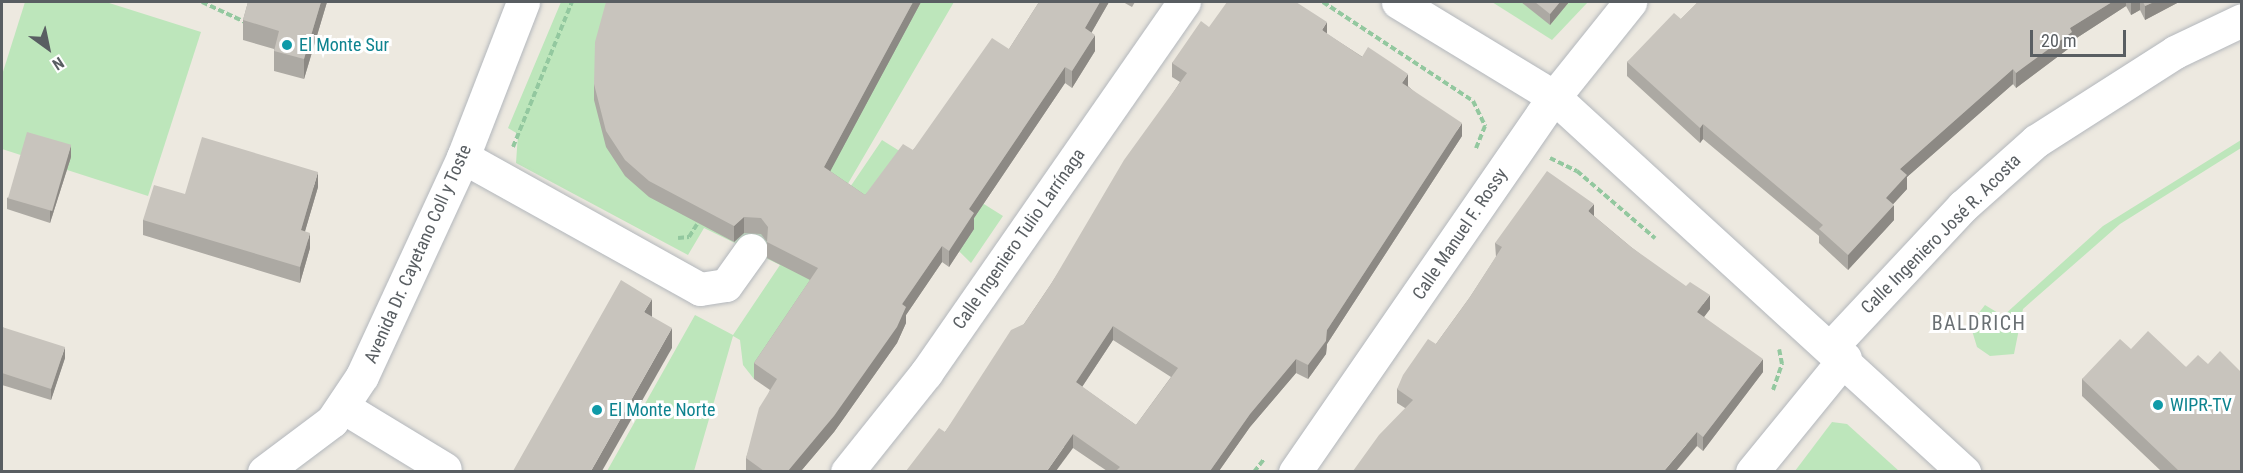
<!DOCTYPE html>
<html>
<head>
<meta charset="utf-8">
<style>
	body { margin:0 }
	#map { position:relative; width:2243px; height:473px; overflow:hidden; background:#ede9e0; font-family:"Roboto Condensed",sans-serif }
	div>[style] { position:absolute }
	.green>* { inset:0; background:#bde6bb }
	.path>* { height:4px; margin-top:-2px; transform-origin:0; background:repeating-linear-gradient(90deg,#93c89f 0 6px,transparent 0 9px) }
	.roads { filter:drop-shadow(0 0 2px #b3b7bc) drop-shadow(0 0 2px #b3b7bc) }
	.minor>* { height:33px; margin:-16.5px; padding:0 16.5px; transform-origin:16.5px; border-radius:16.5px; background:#fff }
	.wall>* { inset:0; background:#aca9a3 }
	.shaded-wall>* { inset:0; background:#8c8984 }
	.building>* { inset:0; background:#c8c4bd; transform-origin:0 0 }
	.dots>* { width:16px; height:16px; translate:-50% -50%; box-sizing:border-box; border:3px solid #fff; border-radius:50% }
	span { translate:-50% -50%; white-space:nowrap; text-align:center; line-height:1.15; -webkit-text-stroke:6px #fff; paint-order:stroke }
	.culture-label { font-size:18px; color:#0d838f }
	.left { translate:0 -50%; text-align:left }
	.street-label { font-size:18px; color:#595e62 }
	.neighbourhood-label { font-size:20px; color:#6a7074; letter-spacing:1.5px }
	.frame { position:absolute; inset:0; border:3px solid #595e62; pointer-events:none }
	.north { position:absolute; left:18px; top:18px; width:60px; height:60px; -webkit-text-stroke:4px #fff; paint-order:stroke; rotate:147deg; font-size:16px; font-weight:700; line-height:24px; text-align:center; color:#595e62 }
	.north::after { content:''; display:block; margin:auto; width:21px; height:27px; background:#595e62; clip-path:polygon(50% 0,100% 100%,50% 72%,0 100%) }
	.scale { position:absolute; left:2030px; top:30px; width:96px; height:27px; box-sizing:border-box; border:3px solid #595e62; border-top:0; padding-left:8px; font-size:18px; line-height:21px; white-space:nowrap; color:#595e62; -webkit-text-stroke:4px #fff; paint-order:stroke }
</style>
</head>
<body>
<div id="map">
	<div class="green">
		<div style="clip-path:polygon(25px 2px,106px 2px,201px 32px,148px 196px,2px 149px,2px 75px)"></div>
		<div style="clip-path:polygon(561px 2px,954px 2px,818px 235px,835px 247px,754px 379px,743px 365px,740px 340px,733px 336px,694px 471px,607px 471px,695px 315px,733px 335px,780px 265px,704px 228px,688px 255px,516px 163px,518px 134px,508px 128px)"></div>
		<div style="clip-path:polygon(1492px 2px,1588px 2px,1552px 40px)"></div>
		<div style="clip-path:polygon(882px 140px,1003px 216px,971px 263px,905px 198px,844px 196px)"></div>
		<div style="clip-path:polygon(2241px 140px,2241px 148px,2120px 224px,2023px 309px,2014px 354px,1990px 356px,1977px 347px,1970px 324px,1985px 305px,2003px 316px,2103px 226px)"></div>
		<div style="clip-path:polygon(1832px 422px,1847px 424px,1899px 471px,1795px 471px)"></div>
	</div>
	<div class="path">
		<div style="left:202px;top:2px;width:50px;rotate:25deg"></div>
		<div style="left:1323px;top:2px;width:180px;rotate:33.4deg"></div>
		<div style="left:1473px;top:101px;width:28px;rotate:64deg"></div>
		<div style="left:1485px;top:126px;width:24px;rotate:112deg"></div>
		<div style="left:513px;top:147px;width:157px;rotate:-67.9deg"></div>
		<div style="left:1550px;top:158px;width:30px;rotate:26deg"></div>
		<div style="left:1577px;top:171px;width:103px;rotate:40.7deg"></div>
		<div style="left:678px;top:238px;width:11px;rotate:-5deg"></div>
		<div style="left:689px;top:237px;width:15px;rotate:-58deg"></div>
		<div style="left:1773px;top:390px;width:28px;rotate:-71deg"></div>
		<div style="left:1782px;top:364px;width:15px;rotate:-101deg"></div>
		<div style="left:1254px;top:472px;width:16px;rotate:-52deg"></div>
	</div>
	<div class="roads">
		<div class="minor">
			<div style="left:1398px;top:2px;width:183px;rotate:31.3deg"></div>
			<div style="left:1554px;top:97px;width:556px;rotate:42.45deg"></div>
			<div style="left:463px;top:157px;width:271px;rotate:29.1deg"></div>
			<div style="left:700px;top:289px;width:26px;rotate:-9deg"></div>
			<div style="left:726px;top:285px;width:43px;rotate:-54.5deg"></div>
			<div style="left:1832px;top:346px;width:192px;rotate:-46.9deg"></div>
			<div style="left:1963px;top:206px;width:98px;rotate:-41.7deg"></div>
			<div style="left:2036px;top:141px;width:165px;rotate:-32.6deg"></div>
			<div style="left:2175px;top:52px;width:74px;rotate:-25.5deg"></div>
			<div style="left:343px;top:407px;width:119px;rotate:31.3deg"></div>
			<div style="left:264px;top:472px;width:85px;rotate:-36.9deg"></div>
			<div style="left:332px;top:421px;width:54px;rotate:-56.3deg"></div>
			<div style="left:362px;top:376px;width:241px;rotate:-65.2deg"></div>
			<div style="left:463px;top:157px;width:166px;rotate:-68.8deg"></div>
			<div style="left:847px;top:472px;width:127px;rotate:-51.4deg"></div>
			<div style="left:926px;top:373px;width:452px;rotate:-55.2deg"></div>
			<div style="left:1295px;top:472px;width:456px;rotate:-55.4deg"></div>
			<div style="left:1554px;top:97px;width:122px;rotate:-51.3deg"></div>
			<div style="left:1752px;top:472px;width:147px;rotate:-50.8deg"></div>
		</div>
	</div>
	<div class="wall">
		<div style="clip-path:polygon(248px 2px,327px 2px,304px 79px,274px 71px,274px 49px,243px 40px,243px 20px)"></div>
		<div style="clip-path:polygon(921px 2px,830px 171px,865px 195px,913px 150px,1009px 49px,1039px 2px,1109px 2px,1091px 33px,1095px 51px,1072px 88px,1065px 83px,974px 218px,974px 229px,949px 267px,942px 262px,906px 315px,906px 323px,897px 343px,834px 432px,801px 471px,746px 471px,746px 458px,770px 390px,754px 379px,754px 363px,810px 280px,767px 258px,767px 242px,761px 234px,744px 233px,734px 242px,649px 197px,625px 176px,606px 147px,594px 100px,594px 84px)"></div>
		<div style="clip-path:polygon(1123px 2px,1135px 2px,1132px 7px)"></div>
		<div style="clip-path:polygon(1521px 2px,1569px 2px,1550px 25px)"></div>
		<div style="clip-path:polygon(1698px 2px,2179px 2px,2145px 20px,2140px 10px,2131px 15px,2126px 6px,2072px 41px,2072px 46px,2016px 88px,2013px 84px,1907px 177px,1907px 189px,1893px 204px,1894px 220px,1848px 270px,1819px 243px,1819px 236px,1703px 139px,1700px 143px,1627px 76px,1627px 62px,1681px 19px)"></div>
		<div style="clip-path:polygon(evenodd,1209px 27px,1327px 34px,1408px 86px,1462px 136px,1327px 344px,1326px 354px,1308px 379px,1296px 373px,1250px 427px,1219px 471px,1107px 471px,1073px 448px,945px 432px,1024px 324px,1051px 284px,1180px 82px,1172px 77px,1172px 63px,1209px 27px,1113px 340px,1171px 377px,1136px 425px,1082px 387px,1113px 340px)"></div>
		<div style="clip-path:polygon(71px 157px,50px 223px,7px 209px,7px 198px)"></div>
		<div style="clip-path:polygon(318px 187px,305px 231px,310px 248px,300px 283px,143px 235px,143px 220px,185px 194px)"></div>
		<div style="clip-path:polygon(1594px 216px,1631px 247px,1710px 309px,1704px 317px,1763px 372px,1703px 451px,1697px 446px,1405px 408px,1397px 403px,1397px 389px,1436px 344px,1470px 297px,1496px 257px,1495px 243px)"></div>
		<div style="clip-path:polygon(2px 327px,65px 358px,51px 400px,2px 385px)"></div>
		<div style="clip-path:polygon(2131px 349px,2186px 367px,2208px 364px,2241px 471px,2161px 471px,2082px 396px,2082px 379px)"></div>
	</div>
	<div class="shaded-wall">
		<div style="clip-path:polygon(321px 2px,327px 2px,304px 79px,304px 59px)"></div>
		<div style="clip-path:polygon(913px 2px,921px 2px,824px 183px,824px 167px)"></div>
		<div style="clip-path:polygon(1100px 2px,1109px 2px,1085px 44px,1085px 28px)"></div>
		<div style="clip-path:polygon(1560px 2px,1569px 2px,1550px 25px,1550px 14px)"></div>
		<div style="clip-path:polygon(2112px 2px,2126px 2px,2126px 6px,2072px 41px,2072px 46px,2016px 88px,2016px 73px,2070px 28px)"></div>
		<div style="clip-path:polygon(2131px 2px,2140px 2px,2140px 10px,2131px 15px)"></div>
		<div style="clip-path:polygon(2154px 2px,2179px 2px,2145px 20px,2145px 6px)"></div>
		<div style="clip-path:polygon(1327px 22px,1327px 36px,1322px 30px)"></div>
		<div style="clip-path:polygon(1095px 35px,1095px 51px,1072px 88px,1072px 71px)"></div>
		<div style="clip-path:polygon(1065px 67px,1065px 83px,974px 218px,974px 229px,949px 267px,949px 251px,969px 209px)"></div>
		<div style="clip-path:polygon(2013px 69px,2013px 84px,1907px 177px,1907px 189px,1886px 212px,1886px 198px,1900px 169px)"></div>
		<div style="clip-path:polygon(1408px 74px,1408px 87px,1402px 83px)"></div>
		<div style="clip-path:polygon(1462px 123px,1462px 136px,1327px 344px,1326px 354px,1308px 379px,1308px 365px,1327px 330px)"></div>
		<div style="clip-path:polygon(1703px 124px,1703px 139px,1700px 143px,1700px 128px)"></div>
		<div style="clip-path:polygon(71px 145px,71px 157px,50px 223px,50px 211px)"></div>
		<div style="clip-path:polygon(318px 172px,318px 187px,301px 245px,301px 230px)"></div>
		<div style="clip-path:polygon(1594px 204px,1594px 218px,1588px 211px)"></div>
		<div style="clip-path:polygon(1894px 205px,1894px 220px,1848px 270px,1848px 255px)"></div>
		<div style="clip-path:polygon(744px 217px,744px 233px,734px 242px,734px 226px)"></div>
		<div style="clip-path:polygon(310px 233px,310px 248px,300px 283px,300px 267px)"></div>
		<div style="clip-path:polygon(942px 246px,942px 262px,906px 315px,906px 323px,897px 343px,834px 432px,801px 471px,788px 471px)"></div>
		<div style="clip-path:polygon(1710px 295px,1710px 309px,1697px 326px,1697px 312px)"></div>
		<div style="clip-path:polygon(652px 299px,652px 319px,644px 312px)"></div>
		<div style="clip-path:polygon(1113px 326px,1113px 340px,1076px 396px,1076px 382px)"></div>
		<div style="clip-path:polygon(672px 328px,672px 348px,602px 471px,591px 471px)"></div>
		<div style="clip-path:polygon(65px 347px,65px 358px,51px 400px,51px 389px)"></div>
		<div style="clip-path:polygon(1296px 359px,1296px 373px,1250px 427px,1219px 471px,1210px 471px,1250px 414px)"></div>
		<div style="clip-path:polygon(1763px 359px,1763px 372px,1703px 451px,1703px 437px)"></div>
		<div style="clip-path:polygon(1697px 432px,1697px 446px,1676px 471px,1664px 471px)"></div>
		<div style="clip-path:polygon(1073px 434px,1073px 448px,1056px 471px,1047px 471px)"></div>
	</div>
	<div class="building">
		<div style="clip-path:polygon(248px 2px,321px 2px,304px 59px,274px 51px,279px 31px,243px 20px)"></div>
		<div style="clip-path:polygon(606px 2px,913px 2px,824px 167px,865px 195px,903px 144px,913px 150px,992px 38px,1009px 49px,1039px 2px,1100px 2px,1085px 28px,1095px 35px,1072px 71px,1065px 67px,969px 209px,974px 213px,949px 251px,942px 246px,902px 304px,906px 307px,897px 327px,834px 416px,788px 471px,764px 471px,746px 458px,759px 408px,777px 379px,754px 363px,818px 268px,767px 242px,768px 227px,761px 218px,744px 217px,734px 226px,649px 181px,625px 160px,606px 131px,594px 84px,595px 42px)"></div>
		<div style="clip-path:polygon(evenodd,1227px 2px,1296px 2px,1327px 22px,1322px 30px,1362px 57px,1368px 47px,1392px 63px,1408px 74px,1402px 83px,1462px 123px,1327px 330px,1326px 341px,1308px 365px,1296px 359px,1250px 414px,1210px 471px,1116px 471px,1120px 467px,1073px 434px,1047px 471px,906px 471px,939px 428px,945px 432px,1011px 330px,1024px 324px,1051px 284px,1124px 160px,1187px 73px,1172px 63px,1201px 21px,1209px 27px,1227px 2px,1113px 326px,1178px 368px,1136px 425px,1076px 382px,1113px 326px)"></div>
		<div style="clip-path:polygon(1535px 2px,1560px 2px,1550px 14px)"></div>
		<div style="clip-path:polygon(1698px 2px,2112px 2px,2070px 28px,2072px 32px,2016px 73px,2013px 69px,1900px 169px,1907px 175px,1886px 198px,1894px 205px,1848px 255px,1819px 229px,1823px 225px,1703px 124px,1700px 128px,1627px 62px,1674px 13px,1681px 19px)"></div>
		<div style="clip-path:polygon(2143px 2px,2154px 2px,2145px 6px)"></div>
		<div style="left:27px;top:132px;width:46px;height:69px;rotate:16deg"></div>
		<div style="clip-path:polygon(202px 137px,318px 172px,301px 230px,310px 233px,300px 267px,143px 220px,154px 185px,185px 194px)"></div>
		<div style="clip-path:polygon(1547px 171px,1594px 204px,1588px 211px,1631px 247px,1686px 286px,1690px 282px,1710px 295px,1697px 312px,1763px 359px,1703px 437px,1697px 432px,1664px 471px,1353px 471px,1379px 435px,1413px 400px,1397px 389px,1403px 375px,1428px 339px,1436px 344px,1470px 297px,1502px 247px,1495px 243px)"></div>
		<div style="clip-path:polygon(621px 280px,652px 299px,644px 312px,672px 328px,591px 471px,513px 471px)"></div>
		<div style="clip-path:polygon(2px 327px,65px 347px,51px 389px,2px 373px)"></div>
		<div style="clip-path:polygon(2148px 331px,2186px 367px,2198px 355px,2208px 364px,2220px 351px,2241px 372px,2241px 471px,2179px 471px,2082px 379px,2120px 339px,2131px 349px)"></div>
	</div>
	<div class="dots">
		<div style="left:287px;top:45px;background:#0f9aa8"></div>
		<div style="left:2158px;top:405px;background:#0f9aa8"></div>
		<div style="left:597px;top:410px;background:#0f9aa8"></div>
	</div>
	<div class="culture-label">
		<span class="left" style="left:299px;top:45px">El Monte Sur</span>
		<span class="left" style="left:2170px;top:405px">WIPR-TV</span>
		<span class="left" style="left:609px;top:410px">El Monte Norte</span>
	</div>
	<div class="street-label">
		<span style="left:1460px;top:234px;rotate:-56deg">Calle Manuel F. Rossy</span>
		<span style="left:1941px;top:234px;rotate:-45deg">Calle Ingeniero José R. Acosta</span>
		<span style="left:1019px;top:239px;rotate:-55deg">Calle Ingeniero Tulio Larrínaga</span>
		<span style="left:418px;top:254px;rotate:-66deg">Avenida Dr. Cayetano Coll y Toste</span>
	</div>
	<div class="neighbourhood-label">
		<span style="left:1979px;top:323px">BALDRICH</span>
	</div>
	<div class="frame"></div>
	<div class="north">N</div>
	<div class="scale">20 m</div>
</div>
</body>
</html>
